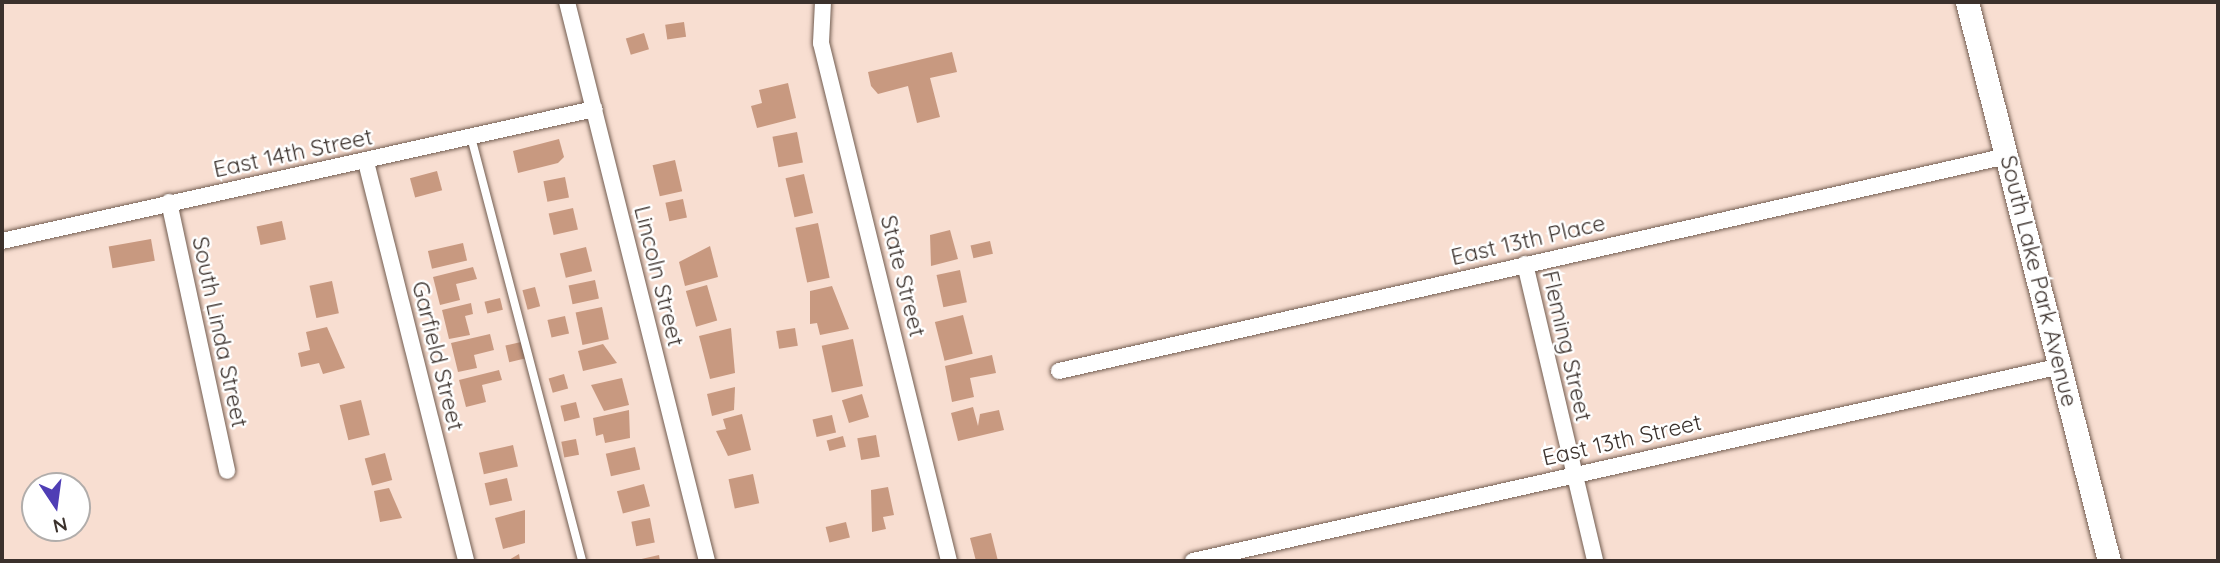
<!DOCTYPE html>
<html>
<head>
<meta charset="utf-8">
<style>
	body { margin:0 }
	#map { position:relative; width:2220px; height:563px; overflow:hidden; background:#f8ded1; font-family:Quicksand,sans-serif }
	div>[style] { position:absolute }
	.building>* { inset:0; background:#c89980; transform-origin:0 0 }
	.roads { filter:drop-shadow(0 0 2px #725d51) drop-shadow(0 0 2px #725d51) }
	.service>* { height:8px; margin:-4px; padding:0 4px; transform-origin:4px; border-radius:4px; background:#fff }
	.minor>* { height:16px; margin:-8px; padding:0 8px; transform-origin:8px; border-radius:8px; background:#fff }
	.secondary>* { height:23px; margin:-11.5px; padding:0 11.5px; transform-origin:11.5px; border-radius:11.5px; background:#fff }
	span { translate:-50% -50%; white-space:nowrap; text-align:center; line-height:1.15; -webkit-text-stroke:5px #fff; paint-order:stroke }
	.street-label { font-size:23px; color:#3b312c }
	.frame { position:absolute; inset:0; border:4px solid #3b312c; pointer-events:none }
	.north { position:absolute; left:21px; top:472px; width:70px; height:70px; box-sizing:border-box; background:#fff; border:2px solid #b1adab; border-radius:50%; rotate:167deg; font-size:19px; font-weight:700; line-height:28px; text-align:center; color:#3b312c }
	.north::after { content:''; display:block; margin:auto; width:24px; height:32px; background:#4f3eb5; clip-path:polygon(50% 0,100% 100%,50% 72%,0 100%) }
</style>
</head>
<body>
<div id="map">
	<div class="building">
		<div style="left:684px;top:22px;width:15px;height:19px;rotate:82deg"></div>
		<div style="left:644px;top:33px;width:17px;height:19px;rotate:73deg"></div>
		<div style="clip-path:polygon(952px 52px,957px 72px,930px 78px,940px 117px,917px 123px,908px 86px,878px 94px,871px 86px,868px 72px)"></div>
		<div style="clip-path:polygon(788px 83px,796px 118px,757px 128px,751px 106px,762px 103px,759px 90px)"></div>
		<div style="left:797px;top:132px;width:31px;height:25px;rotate:79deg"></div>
		<div style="clip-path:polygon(559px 139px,564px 157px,558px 163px,518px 173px,513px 151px)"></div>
		<div style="left:675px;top:160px;width:32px;height:23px;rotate:77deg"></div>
		<div style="left:437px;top:171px;width:20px;height:28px;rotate:75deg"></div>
		<div style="left:804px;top:174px;width:40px;height:19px;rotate:77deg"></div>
		<div style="left:565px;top:177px;width:21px;height:22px;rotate:79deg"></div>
		<div style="left:683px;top:199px;width:19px;height:18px;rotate:78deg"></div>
		<div style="left:573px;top:208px;width:22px;height:25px;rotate:77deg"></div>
		<div style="left:282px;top:221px;width:19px;height:26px;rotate:78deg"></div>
		<div style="left:818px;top:223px;width:56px;height:23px;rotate:78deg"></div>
		<div style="clip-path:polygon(950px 230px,958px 259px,931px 266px,930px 235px)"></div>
		<div style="left:151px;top:239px;width:22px;height:43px;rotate:80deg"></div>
		<div style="left:990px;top:241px;width:13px;height:20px;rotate:77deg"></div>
		<div style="left:463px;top:243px;width:18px;height:36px;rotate:77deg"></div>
		<div style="clip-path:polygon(710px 246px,718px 277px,685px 286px,679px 262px)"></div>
		<div style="left:586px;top:247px;width:25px;height:27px;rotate:76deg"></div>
		<div style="clip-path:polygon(473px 267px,477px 279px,456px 284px,460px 300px,440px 305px,433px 277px)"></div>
		<div style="left:960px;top:270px;width:33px;height:24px;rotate:78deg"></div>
		<div style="left:595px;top:280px;width:19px;height:27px;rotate:78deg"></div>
		<div style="left:332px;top:281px;width:33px;height:23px;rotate:78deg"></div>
		<div style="left:707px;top:285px;width:37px;height:22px;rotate:74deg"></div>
		<div style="clip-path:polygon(832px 286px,849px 329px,820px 335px,817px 323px,810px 324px,810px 291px)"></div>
		<div style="left:535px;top:287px;width:20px;height:13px;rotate:75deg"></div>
		<div style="left:500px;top:298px;width:12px;height:16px;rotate:76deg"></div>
		<div style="clip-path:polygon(471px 303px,473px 314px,465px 316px,470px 335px,449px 339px,442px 310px)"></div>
		<div style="left:602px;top:307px;width:33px;height:27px;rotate:78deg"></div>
		<div style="left:963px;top:315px;width:40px;height:29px;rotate:76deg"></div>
		<div style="left:565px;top:316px;width:18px;height:18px;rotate:77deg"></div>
		<div style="clip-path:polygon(327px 327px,345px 368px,323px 374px,319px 363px,301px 367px,298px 353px,310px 350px,306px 332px)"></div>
		<div style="clip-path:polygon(731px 328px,735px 373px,710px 379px,699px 336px)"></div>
		<div style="left:795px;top:328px;width:18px;height:19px;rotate:81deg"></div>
		<div style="clip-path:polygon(490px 334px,494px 350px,474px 355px,477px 368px,458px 372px,451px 343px)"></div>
		<div style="left:853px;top:339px;width:48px;height:32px;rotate:78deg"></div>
		<div style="left:521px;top:342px;width:17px;height:16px;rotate:77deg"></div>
		<div style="clip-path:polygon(603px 344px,617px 363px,583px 371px,578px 351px)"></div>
		<div style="clip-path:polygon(992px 355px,996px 373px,970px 378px,974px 397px,952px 402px,945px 366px)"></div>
		<div style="clip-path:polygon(499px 370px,502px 380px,482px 385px,486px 402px,466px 407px,459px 380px)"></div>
		<div style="left:564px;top:374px;width:15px;height:16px;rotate:74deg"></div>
		<div style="clip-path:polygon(622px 378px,629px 405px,604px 411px,591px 385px)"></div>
		<div style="clip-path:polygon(735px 387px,734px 410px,712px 416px,707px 394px)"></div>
		<div style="left:862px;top:394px;width:24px;height:21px;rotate:73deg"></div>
		<div style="left:361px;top:400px;width:36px;height:22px;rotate:76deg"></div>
		<div style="left:576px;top:402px;width:16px;height:16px;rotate:76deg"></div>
		<div style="clip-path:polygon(973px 407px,978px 426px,980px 414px,999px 410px,1004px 430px,958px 441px,951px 413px)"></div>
		<div style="clip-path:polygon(629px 410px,630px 438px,605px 443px,603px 434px,596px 436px,593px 418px)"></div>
		<div style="clip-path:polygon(742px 414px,751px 450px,728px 456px,716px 431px,726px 429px,723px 419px)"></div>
		<div style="left:832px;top:415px;width:18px;height:20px;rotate:77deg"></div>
		<div style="left:876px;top:435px;width:22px;height:19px;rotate:80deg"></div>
		<div style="left:843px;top:436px;width:11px;height:17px;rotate:75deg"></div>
		<div style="left:576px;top:439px;width:16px;height:15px;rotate:79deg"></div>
		<div style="left:513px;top:445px;width:22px;height:35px;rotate:77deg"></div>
		<div style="left:635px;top:447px;width:23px;height:30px;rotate:77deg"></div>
		<div style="left:385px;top:453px;width:28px;height:21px;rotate:75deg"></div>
		<div style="left:753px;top:474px;width:30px;height:25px;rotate:78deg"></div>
		<div style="left:507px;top:478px;width:23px;height:23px;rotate:77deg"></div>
		<div style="left:644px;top:484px;width:23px;height:28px;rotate:75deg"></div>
		<div style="clip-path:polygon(888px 487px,894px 515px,883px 517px,886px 529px,872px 532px,871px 490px)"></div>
		<div style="clip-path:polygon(389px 488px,402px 518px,380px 522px,374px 491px)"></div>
		<div style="clip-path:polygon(525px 510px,525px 543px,503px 549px,495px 518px)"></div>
		<div style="left:650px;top:518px;width:25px;height:19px;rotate:79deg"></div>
		<div style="left:846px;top:522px;width:16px;height:21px;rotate:76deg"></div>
		<div style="clip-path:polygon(991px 533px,998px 561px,976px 561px,970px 538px)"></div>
		<div style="clip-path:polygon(519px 554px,520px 560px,531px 561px,507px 561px)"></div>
		<div style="clip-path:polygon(659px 555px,660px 561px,637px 561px,637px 560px)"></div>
	</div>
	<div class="roads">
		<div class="service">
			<div style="left:471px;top:137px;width:438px;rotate:75.3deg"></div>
		</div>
		<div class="minor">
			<div style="left:567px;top:2px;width:576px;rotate:75.94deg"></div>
			<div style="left:823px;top:2px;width:41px;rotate:92.8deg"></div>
			<div style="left:821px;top:43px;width:534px;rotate:76.12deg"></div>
			<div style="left:366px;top:162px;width:411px;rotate:75.9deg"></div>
			<div style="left:169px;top:202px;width:275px;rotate:77.8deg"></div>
			<div style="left:2px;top:241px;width:607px;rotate:-12.57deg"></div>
			<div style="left:1525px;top:264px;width:305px;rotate:76.7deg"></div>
			<div style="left:1059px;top:371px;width:972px;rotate:-12.78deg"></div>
			<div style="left:1193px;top:561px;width:890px;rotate:-12.66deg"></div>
		</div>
		<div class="secondary">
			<div style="left:1967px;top:2px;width:577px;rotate:75.75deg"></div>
		</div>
	</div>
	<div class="street-label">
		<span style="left:293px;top:153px;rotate:-12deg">East 14th Street</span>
		<span style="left:1528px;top:240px;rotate:-13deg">East 13th Place</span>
		<span style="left:659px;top:276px;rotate:76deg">Lincoln Street</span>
		<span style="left:903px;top:276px;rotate:76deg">State Street</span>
		<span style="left:2039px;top:281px;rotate:76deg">South Lake Park Avenue</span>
		<span style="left:220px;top:332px;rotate:78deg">South Linda Street</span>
		<span style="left:1567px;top:346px;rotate:77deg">Fleming Street</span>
		<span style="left:438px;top:356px;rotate:76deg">Garfield Street</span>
		<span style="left:1622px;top:440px;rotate:-13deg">East 13th Street</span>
	</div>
	<div class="frame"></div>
	<div class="north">N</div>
</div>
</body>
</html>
